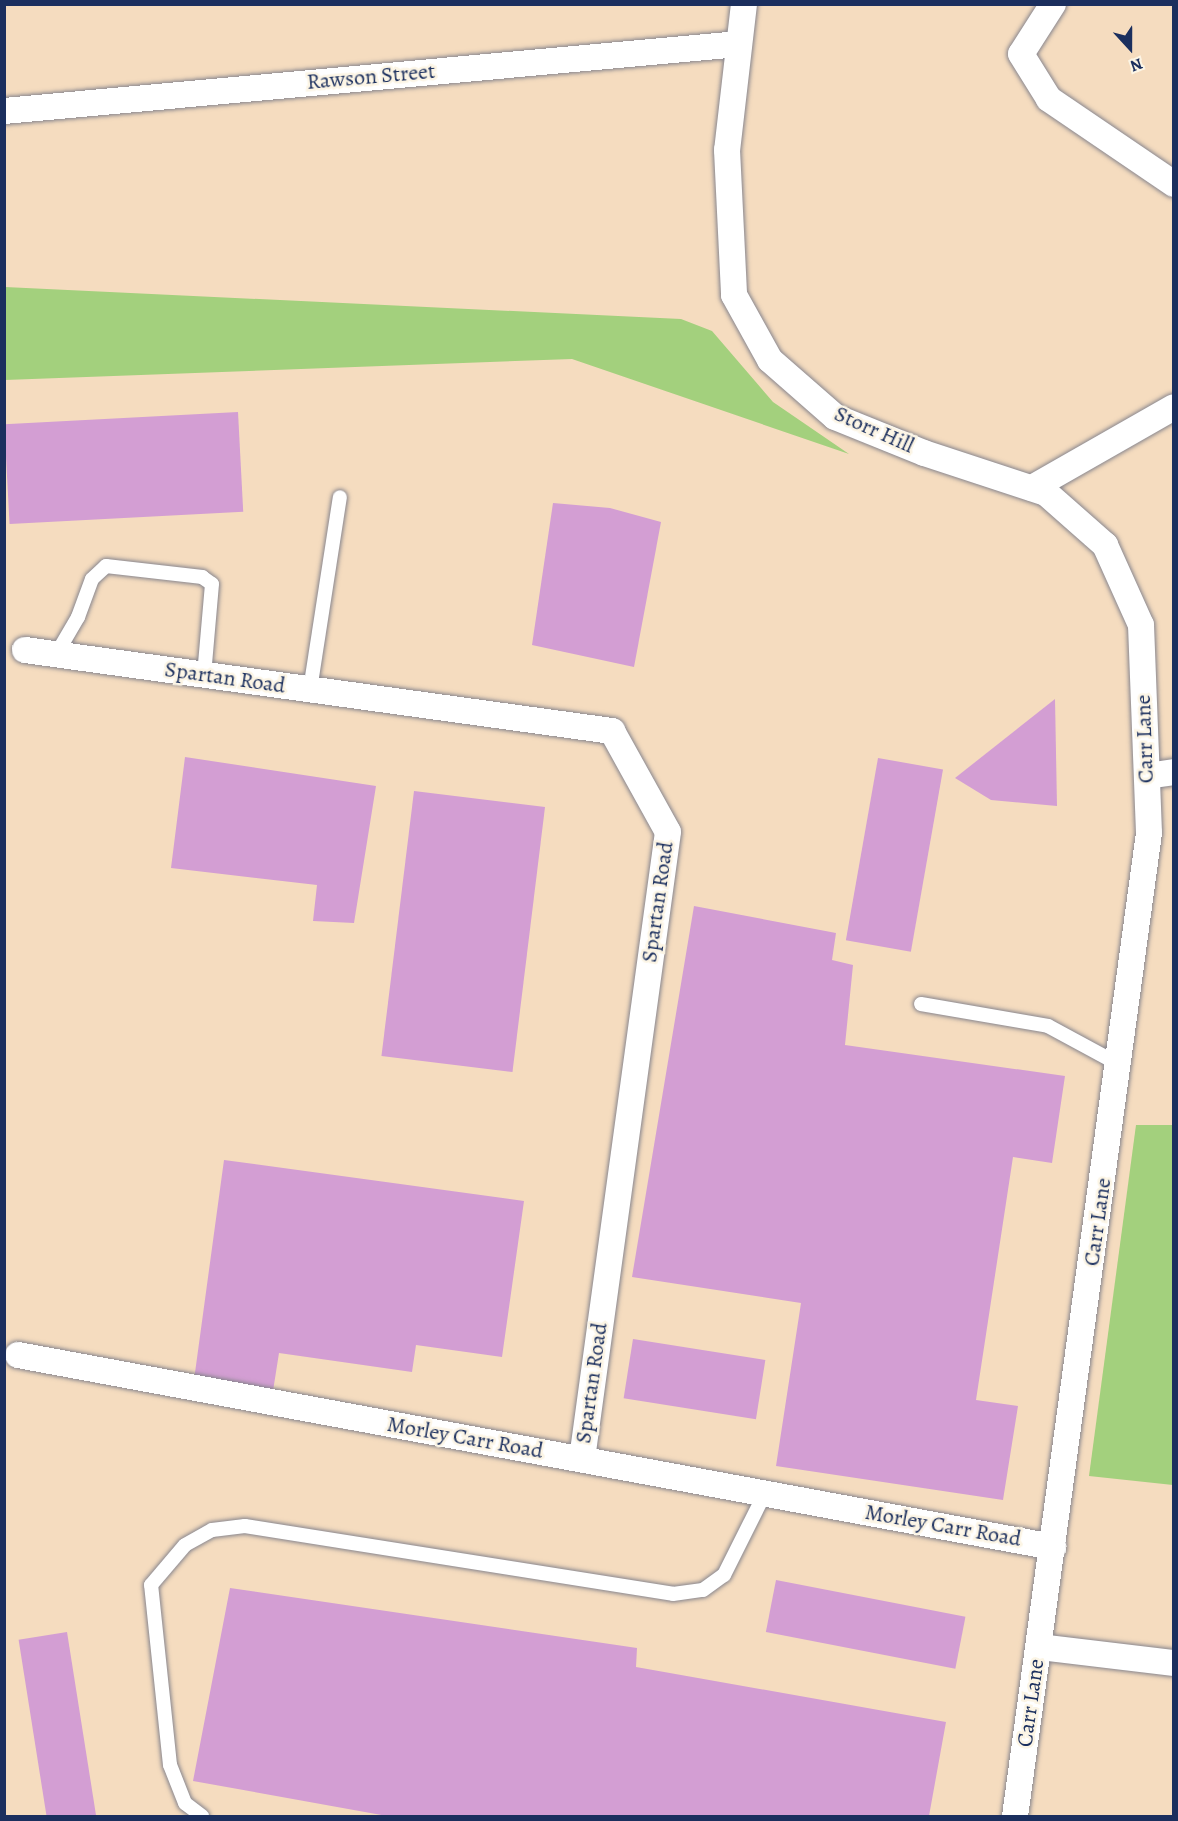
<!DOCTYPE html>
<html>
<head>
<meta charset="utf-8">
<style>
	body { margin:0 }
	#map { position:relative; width:1178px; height:1821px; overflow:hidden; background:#f5dcbf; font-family:Alegreya,serif }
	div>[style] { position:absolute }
	.green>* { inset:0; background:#a3d07d }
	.building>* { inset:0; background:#d39ed3; transform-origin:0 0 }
	.roads { filter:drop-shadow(0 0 2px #88868e) drop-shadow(0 0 2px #88868e) }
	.lane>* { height:14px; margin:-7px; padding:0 7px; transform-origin:7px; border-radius:7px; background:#fff }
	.street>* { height:26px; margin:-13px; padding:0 13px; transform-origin:13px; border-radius:13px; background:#fff }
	span { translate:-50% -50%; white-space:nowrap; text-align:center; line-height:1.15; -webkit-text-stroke:5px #fcf5e5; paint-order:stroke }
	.street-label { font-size:22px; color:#1b2f5e }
	.frame { position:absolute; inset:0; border:6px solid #1b2f5e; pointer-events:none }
	.north { position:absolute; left:1100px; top:18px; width:60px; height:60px; -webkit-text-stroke:4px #fcf5e5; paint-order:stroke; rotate:159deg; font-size:16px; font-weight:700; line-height:24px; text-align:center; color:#1b2f5e }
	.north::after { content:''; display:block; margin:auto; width:21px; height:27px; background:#1b2f5e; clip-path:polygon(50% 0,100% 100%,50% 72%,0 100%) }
</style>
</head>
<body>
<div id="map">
	<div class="green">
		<div style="clip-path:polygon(5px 287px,681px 319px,712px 331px,773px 402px,849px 454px,572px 359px,5px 380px)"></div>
		<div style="clip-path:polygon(1136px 1125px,1173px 1125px,1173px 1485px,1089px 1476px)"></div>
	</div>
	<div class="building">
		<div style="left:238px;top:412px;width:100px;height:234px;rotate:87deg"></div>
		<div style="clip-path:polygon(553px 503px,610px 508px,661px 522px,634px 667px,532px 645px)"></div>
		<div style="clip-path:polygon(1055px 699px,1057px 806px,991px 800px,955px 778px)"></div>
		<div style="clip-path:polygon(185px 757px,376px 786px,354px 923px,313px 921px,317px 885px,171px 868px)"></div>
		<div style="left:878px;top:758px;width:66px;height:185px;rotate:10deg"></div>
		<div style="left:414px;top:791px;width:132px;height:267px;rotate:7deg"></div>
		<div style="clip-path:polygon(694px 906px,836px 933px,832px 960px,853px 965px,845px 1045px,1065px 1076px,1052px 1163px,1013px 1157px,976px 1400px,1018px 1406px,1003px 1500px,776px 1466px,801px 1303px,632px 1277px)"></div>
		<div style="clip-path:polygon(224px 1160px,524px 1201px,502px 1357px,416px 1345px,412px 1372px,279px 1353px,273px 1391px,194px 1380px)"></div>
		<div style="left:633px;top:1339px;width:134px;height:60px;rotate:9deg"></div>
		<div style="left:776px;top:1580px;width:193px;height:53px;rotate:11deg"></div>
		<div style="clip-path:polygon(230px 1588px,637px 1648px,636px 1667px,946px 1722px,929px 1816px,387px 1816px,193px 1781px)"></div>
		<div style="left:67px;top:1632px;width:186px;height:49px;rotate:81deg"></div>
	</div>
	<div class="roads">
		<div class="lane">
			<div style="left:57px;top:653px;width:42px;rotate:-59.7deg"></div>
			<div style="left:78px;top:617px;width:40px;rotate:-69.8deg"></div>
			<div style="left:92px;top:579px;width:19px;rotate:-43deg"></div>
			<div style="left:106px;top:566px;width:97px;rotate:6.5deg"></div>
			<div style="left:202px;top:577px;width:12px;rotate:35deg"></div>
			<div style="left:212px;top:584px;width:91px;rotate:95deg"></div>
			<div style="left:310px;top:690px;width:195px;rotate:-81.2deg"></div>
			<div style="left:921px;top:1004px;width:129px;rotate:9.8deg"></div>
			<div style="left:1048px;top:1026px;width:82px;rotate:28.4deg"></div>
			<div style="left:202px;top:1816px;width:21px;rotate:-143deg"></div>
			<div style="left:185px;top:1803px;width:41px;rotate:-111.5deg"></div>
			<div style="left:170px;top:1765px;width:181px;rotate:-96deg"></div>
			<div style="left:151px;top:1585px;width:52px;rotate:-49.6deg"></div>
			<div style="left:185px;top:1545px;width:31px;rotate:-29deg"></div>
			<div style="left:212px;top:1530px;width:33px;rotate:-7deg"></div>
			<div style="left:245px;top:1526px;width:433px;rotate:9deg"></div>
			<div style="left:673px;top:1594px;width:30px;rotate:-8deg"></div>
			<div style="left:703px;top:1590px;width:26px;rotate:-36deg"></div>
			<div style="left:724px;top:1575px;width:92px;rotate:-63.4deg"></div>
		</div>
		<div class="street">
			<div style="left:744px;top:4px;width:147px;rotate:96.6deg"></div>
			<div style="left:727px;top:150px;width:145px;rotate:87.2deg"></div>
			<div style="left:734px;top:295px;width:74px;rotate:61deg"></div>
			<div style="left:770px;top:360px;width:86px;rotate:41.2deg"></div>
			<div style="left:835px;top:417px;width:96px;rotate:22deg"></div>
			<div style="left:924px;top:453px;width:128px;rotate:18.2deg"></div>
			<div style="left:1046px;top:493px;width:79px;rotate:41.4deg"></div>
			<div style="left:1105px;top:545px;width:88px;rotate:65.8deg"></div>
			<div style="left:1141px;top:625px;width:208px;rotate:87.8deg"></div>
			<div style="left:1149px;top:833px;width:992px;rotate:97.76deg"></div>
			<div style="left:1053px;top:4px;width:59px;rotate:122.6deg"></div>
			<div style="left:1021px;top:54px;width:53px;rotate:58.1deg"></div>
			<div style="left:1049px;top:99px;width:151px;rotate:34.2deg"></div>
			<div style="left:4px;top:111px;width:738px;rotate:-5.21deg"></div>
			<div style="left:1032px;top:488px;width:163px;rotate:-29.7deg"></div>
			<div style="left:25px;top:650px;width:593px;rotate:7.86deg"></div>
			<div style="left:612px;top:731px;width:115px;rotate:61deg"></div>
			<div style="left:668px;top:832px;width:633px;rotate:97.81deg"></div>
			<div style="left:1147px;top:776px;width:27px;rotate:-8deg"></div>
			<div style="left:18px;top:1355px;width:1053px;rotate:10.51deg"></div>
			<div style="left:1039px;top:1647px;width:136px;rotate:6.8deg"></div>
		</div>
	</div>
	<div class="street-label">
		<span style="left:371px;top:77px;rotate:-5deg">Rawson Street</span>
		<span style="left:874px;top:430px;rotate:24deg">Storr Hill</span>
		<span style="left:225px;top:678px;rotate:8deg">Spartan Road</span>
		<span style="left:1145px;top:739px;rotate:-92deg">Carr Lane</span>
		<span style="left:658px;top:902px;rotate:-82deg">Spartan Road</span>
		<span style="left:1098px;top:1222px;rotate:-82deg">Carr Lane</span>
		<span style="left:592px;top:1383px;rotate:-82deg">Spartan Road</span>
		<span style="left:465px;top:1438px;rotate:10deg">Morley Carr Road</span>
		<span style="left:943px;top:1526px;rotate:10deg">Morley Carr Road</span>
		<span style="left:1031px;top:1703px;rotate:-82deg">Carr Lane</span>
	</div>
	<div class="frame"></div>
	<div class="north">N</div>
</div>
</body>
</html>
